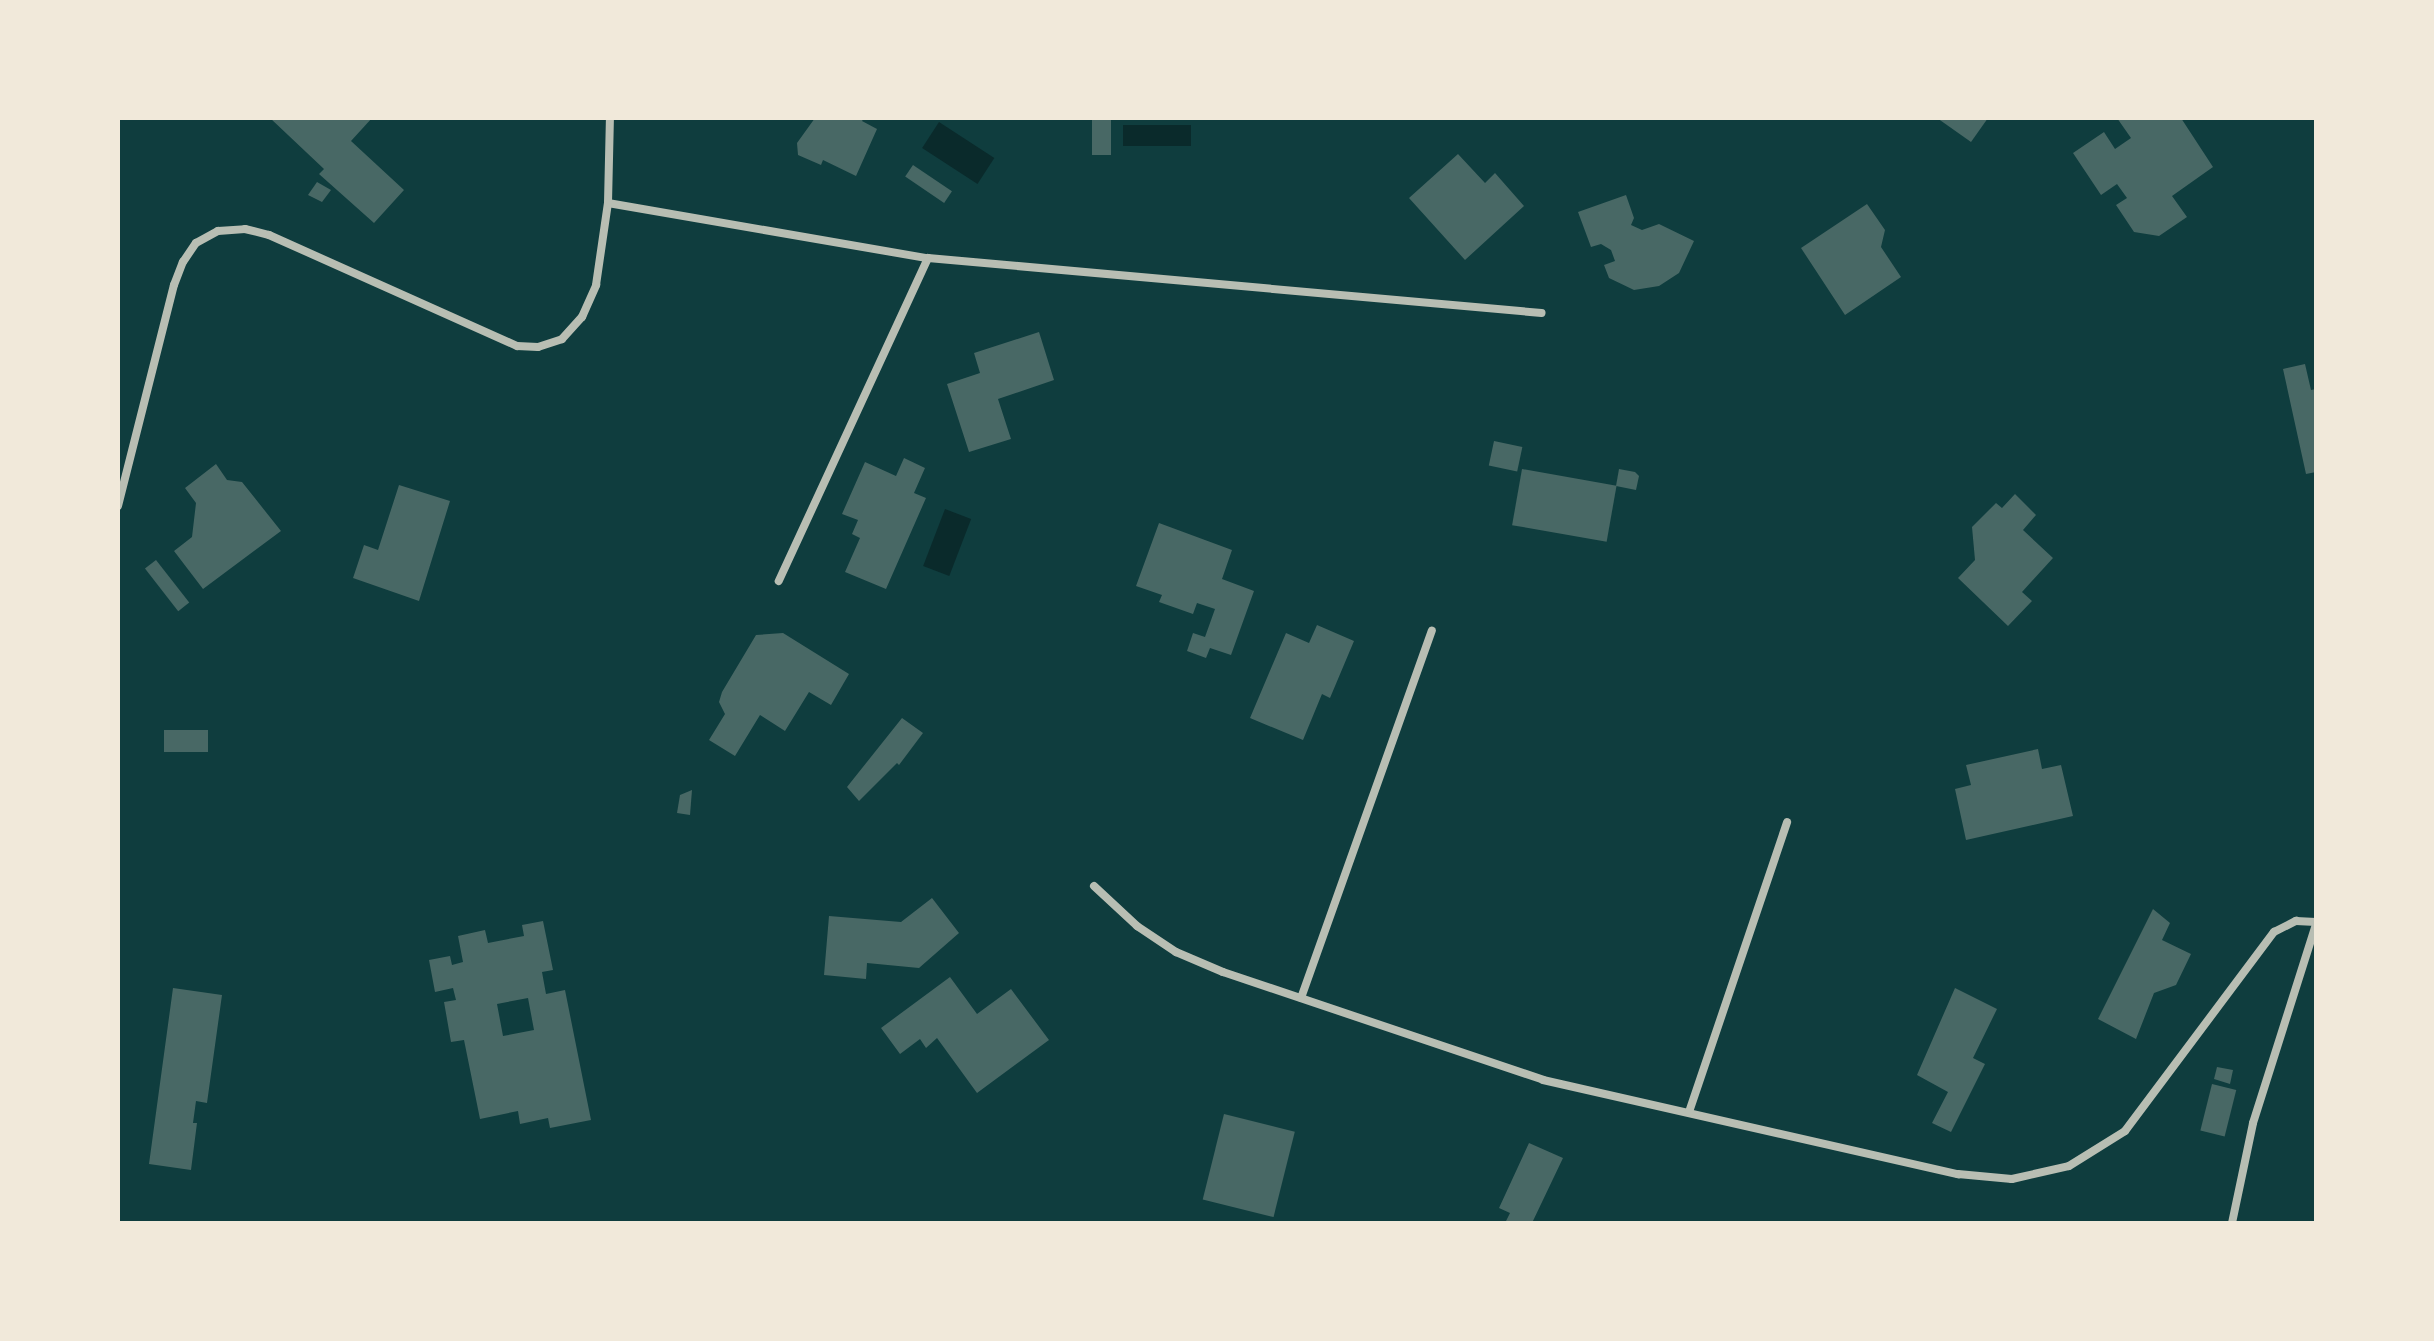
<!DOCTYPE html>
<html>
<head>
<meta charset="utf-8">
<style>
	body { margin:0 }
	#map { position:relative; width:2434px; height:1341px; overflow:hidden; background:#0f3d3e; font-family:"Source Sans 3",sans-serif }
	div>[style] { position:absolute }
	.water>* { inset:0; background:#0a2a2b; transform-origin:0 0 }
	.building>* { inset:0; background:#486865; transform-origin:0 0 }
	.minor>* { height:8px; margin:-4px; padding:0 4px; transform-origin:4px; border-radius:4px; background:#b8beb3 }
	span { translate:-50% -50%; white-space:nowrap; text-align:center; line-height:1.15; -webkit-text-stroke:6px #f1e9da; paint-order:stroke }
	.frame { position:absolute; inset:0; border:120px solid #f1e9da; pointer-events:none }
</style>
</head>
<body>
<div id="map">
	<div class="water">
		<div style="left:939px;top:122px;width:66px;height:31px;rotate:33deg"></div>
		<div style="left:1123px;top:125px;width:68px;height:21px"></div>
		<div style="left:945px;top:509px;width:28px;height:61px;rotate:21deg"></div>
	</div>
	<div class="building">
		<div style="clip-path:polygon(270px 118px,372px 118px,351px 141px,404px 190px,374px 223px,319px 174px,324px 169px)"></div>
		<div style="clip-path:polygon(815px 118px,864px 118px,862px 121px,877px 129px,856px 176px,823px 160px,821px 165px,798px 155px,797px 143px)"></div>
		<div style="left:1111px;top:118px;width:37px;height:19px;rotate:90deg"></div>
		<div style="clip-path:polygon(1937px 118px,1988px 118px,1971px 142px)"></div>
		<div style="clip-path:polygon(2117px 118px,2181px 118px,2213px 167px,2172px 196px,2187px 217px,2159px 236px,2134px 232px,2116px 205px,2127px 198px,2117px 184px,2101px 195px,2073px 153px,2104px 132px,2115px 149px,2131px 138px)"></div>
		<div style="clip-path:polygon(1458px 154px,1485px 183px,1495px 173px,1524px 206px,1465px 260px,1409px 198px)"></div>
		<div style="left:913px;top:165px;width:47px;height:14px;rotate:34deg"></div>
		<div style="clip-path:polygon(317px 182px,331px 190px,322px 202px,308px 195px)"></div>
		<div style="clip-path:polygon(1626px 195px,1634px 218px,1631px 225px,1642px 230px,1659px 224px,1694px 241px,1679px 273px,1659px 286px,1634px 290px,1609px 278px,1604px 265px,1615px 261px,1611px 250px,1601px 244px,1591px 247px,1578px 212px)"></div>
		<div style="clip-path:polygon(1867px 204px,1885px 230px,1881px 247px,1901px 277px,1845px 315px,1801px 248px)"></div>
		<div style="clip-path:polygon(1039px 332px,1054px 380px,998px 399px,1011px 439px,969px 452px,947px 384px,980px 373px,974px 353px)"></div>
		<div style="clip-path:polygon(2305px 364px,2311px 390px,2316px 389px,2316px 472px,2306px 474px,2283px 369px)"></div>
		<div style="left:1494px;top:441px;width:29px;height:25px;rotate:12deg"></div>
		<div style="clip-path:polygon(904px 458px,925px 468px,914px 493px,926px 498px,886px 589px,845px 572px,860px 538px,852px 534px,858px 520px,842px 514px,865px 462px,896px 476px)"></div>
		<div style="clip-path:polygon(216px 464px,227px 480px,242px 482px,281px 531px,203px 589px,174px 551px,192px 537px,196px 503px,185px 488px)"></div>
		<div style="left:1522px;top:469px;width:96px;height:57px;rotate:10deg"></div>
		<div style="clip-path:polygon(1619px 469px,1635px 472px,1639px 476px,1636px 490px,1616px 486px)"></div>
		<div style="clip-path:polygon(399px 485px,450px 501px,419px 601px,353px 578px,364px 545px,378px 550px)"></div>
		<div style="clip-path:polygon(2015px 494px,2036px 515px,2023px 530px,2053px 558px,2022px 592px,2032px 601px,2008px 626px,1958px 578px,1975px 560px,1972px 527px,1996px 503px,2002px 508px)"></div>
		<div style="clip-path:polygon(1159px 523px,1232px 550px,1222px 579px,1254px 591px,1231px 655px,1210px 648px,1206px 658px,1187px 651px,1193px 633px,1205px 637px,1215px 609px,1197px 603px,1193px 614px,1159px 602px,1162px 595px,1136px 586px)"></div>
		<div style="left:156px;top:560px;width:54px;height:14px;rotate:52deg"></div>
		<div style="clip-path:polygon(1317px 625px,1354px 641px,1330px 698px,1322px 694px,1303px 740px,1250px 718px,1286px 633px,1309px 643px)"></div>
		<div style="clip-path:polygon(783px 633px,849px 674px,831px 705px,809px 692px,785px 731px,760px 715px,735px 756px,709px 740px,725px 714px,719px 702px,722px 692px,756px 635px)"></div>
		<div style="clip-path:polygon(902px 718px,923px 733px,899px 765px,897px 763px,859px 801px,847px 787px)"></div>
		<div style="left:208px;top:730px;width:22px;height:44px;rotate:90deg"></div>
		<div style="clip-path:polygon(2038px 749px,2042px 769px,2061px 765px,2073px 816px,1966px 840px,1955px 789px,1971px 785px,1966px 765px)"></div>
		<div style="clip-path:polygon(692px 790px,690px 815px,677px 813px,680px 795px)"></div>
		<div style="clip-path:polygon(932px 898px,959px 933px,919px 968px,867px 963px,866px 979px,824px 975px,829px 916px,901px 922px)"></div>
		<div style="clip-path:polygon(2153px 909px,2170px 923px,2162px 940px,2191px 954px,2176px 985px,2154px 993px,2136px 1039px,2098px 1019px)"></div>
		<div style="clip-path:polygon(evenodd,543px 921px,553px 970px,542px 972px,546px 994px,565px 990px,591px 1120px,550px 1128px,548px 1118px,520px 1124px,518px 1111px,480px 1119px,464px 1040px,451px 1042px,444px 1002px,456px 1000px,453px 988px,435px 992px,429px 960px,450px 956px,452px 965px,463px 962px,458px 936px,485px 930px,488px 943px,524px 936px,522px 925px,543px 921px,528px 998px,534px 1030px,503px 1036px,497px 1004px,528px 998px)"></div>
		<div style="clip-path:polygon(950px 977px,977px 1014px,1011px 989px,1049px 1040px,977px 1093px,937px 1038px,926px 1048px,920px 1039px,900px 1054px,881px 1028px)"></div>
		<div style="clip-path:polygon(173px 988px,222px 995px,207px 1103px,196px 1101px,193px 1123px,197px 1123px,191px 1170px,149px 1164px)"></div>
		<div style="clip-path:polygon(1955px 988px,1997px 1009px,1973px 1058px,1985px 1064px,1951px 1132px,1932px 1123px,1948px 1092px,1917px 1075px)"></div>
		<div style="clip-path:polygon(2217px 1067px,2233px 1070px,2230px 1084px,2214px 1079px)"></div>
		<div style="left:2212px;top:1084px;width:25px;height:48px;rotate:14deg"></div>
		<div style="left:1224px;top:1114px;width:73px;height:88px;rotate:14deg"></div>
		<div style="clip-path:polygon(1529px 1143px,1563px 1158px,1532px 1223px,1505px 1223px,1510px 1213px,1499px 1208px)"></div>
	</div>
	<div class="minor">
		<div style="left:608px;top:203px;width:325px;rotate:9.8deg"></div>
		<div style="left:928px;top:258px;width:356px;rotate:114.8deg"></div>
		<div style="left:928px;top:258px;width:616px;rotate:5.12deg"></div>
		<div style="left:118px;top:506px;width:228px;rotate:-75.8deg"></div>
		<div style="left:174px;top:285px;width:25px;rotate:-69deg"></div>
		<div style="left:183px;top:262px;width:23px;rotate:-56deg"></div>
		<div style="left:196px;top:243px;width:25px;rotate:-29deg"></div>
		<div style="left:218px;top:231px;width:27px;rotate:-4deg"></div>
		<div style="left:245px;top:229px;width:25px;rotate:14deg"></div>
		<div style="left:269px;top:235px;width:272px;rotate:24.1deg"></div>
		<div style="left:517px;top:346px;width:21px;rotate:3deg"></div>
		<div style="left:538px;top:347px;width:25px;rotate:-18deg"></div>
		<div style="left:562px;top:339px;width:30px;rotate:-48deg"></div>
		<div style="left:582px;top:317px;width:35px;rotate:-66deg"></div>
		<div style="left:596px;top:285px;width:83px;rotate:-81.7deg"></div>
		<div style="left:608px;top:203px;width:85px;rotate:-88.7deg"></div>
		<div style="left:1094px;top:886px;width:59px;rotate:42.9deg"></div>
		<div style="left:1137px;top:926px;width:47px;rotate:33.7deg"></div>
		<div style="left:1176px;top:952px;width:51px;rotate:23.1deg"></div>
		<div style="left:1223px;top:972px;width:338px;rotate:18.6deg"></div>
		<div style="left:1543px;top:1080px;width:426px;rotate:12.8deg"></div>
		<div style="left:1958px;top:1174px;width:54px;rotate:5.3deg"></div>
		<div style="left:2012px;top:1179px;width:58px;rotate:-12.8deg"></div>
		<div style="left:2069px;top:1166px;width:66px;rotate:-32deg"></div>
		<div style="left:2125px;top:1131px;width:249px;rotate:-53.2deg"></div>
		<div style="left:2274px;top:932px;width:25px;rotate:-27deg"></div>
		<div style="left:2296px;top:921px;width:20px;rotate:3deg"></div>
		<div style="left:1301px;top:998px;width:390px;rotate:-70.4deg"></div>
		<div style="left:1689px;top:1112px;width:306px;rotate:-71.3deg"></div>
		<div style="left:2232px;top:1223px;width:102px;rotate:-78.1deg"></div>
		<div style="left:2253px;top:1123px;width:209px;rotate:-72.4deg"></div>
	</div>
	<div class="frame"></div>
</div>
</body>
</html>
